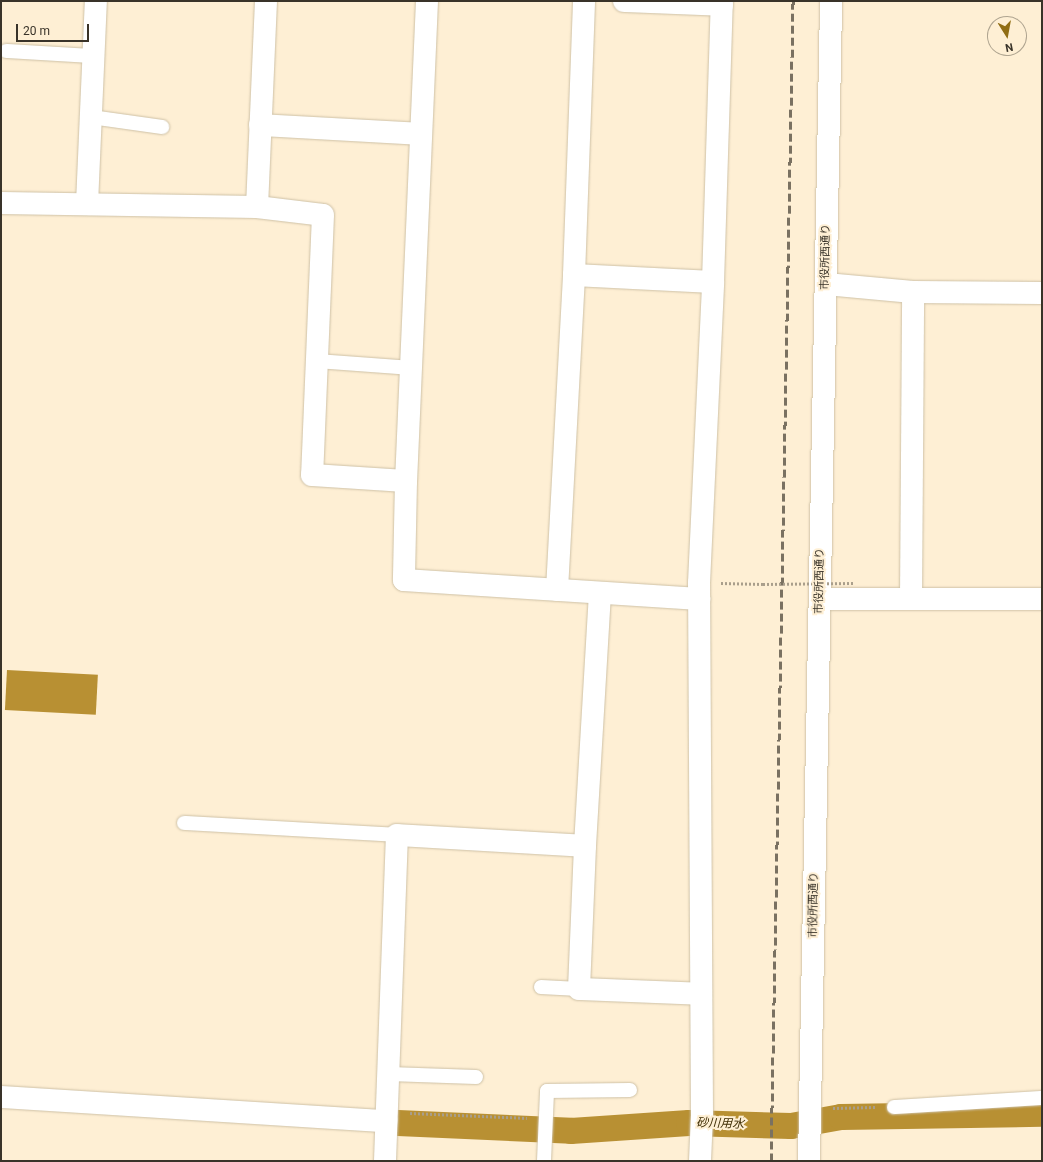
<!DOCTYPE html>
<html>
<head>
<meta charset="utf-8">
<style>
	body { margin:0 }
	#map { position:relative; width:1043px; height:1162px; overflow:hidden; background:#feefd4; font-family:Roboto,"Noto Sans JP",sans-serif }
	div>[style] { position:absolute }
	.water>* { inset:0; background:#b89033; transform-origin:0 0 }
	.canal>* { height:26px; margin:-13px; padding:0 13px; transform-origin:13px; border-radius:13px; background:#b89033 }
	.path>* { height:2.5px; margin-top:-1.25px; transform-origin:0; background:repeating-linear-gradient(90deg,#a99e8b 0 2px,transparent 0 4px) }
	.roads { filter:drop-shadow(0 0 1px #cec1a6) drop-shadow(0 0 1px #cec1a6) }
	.lane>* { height:14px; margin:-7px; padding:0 7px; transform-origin:7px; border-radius:7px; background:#fff }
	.street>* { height:22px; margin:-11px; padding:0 11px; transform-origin:11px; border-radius:11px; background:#fff }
	.secondary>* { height:22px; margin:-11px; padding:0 11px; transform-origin:11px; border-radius:11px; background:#fff }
	.rail>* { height:3px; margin-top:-1.5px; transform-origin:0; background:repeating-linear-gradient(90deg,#7a7161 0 8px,transparent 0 12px) }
	.path-bridge>* { height:2.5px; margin-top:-1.25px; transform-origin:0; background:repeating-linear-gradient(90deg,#a99e8b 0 2px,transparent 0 4px) }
	span { translate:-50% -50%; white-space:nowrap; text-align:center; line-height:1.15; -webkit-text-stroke:4px #feefd4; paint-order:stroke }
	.street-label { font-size:11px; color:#393329 }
	.water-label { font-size:12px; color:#402f06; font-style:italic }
	.frame { position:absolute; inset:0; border:2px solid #393329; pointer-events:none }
	.north { position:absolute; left:987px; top:16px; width:40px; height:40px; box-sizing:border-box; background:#feefd4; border:1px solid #afa490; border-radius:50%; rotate:169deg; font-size:11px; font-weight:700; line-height:16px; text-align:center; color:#393329 }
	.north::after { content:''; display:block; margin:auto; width:14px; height:18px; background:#916d13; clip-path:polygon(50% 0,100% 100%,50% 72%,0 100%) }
	.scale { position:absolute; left:16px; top:24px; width:73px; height:18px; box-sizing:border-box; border:2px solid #393329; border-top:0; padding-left:5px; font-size:12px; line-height:14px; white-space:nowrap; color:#393329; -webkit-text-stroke:3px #feefd4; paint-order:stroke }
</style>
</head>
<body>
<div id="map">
	<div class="water">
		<div style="left:7px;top:670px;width:91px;height:40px;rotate:3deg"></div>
	</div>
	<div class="canal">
		<div style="left:398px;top:1123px;width:173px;rotate:2.6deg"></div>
		<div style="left:571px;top:1131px;width:118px;rotate:-3.9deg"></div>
		<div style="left:689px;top:1123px;width:102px;rotate:1.7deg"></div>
		<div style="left:791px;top:1126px;width:51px;rotate:-10.2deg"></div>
		<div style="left:841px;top:1117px;width:201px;rotate:-0.9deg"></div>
	</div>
	<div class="path">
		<div style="left:721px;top:583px;width:42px;rotate:1.4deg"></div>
		<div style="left:833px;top:1108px;width:43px;rotate:-1.3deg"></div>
		<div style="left:410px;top:1113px;width:117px;rotate:2.4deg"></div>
	</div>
	<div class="roads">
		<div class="lane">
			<div style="left:6px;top:51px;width:87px;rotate:3.3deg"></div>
			<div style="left:91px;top:117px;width:72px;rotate:8deg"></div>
			<div style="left:317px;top:361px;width:95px;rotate:4.2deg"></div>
			<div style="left:184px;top:823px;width:213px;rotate:3.2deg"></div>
			<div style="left:541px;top:987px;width:38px;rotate:3deg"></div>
			<div style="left:389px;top:1074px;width:87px;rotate:2deg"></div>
			<div style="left:894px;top:1107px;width:148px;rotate:-3.5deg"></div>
			<div style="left:544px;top:1161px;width:70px;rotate:-87.5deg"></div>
			<div style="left:547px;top:1091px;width:83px;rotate:-0.7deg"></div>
		</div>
		<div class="street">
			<div style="left:427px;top:1px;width:480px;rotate:92.5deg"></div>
			<div style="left:406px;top:481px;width:99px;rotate:91.2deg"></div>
			<div style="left:404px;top:580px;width:296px;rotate:3.7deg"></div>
			<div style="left:624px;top:1px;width:98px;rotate:2.3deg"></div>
			<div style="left:260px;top:125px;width:161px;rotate:3.2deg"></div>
			<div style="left:1px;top:203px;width:256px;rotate:0.9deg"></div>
			<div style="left:257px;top:207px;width:66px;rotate:6.9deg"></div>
			<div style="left:323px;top:215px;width:260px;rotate:92.4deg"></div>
			<div style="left:312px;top:475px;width:94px;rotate:3.7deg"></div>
			<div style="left:87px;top:204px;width:203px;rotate:-87.5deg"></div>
			<div style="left:257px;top:207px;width:206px;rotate:-87.5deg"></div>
			<div style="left:574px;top:275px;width:139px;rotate:2.9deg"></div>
			<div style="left:826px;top:284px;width:87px;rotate:5.3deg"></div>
			<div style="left:913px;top:292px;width:129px;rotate:0.4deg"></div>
			<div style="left:557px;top:590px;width:315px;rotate:-86.9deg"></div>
			<div style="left:574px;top:275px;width:274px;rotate:-87.9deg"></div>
			<div style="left:600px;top:593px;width:253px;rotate:93.4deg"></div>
			<div style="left:585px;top:846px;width:143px;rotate:92.4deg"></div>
			<div style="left:579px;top:989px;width:122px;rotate:2.3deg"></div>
			<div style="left:820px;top:599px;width:222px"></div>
			<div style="left:911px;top:599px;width:307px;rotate:-89.6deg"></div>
			<div style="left:1px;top:1097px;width:386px;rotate:3.6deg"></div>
			<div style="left:385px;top:1161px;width:326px;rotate:-87.9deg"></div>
			<div style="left:397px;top:835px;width:188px;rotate:3.3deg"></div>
			<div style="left:700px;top:1161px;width:45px;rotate:-87.5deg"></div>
			<div style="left:702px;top:1116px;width:533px;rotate:-90.32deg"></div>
			<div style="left:699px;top:583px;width:301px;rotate:-87.3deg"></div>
			<div style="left:713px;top:282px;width:281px;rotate:-88.2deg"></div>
		</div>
		<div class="secondary">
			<div style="left:809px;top:1161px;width:1160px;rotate:-88.91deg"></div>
		</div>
	</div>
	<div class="rail">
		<div style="left:771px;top:1161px;width:1160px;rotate:-88.91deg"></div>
	</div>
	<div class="path-bridge">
		<div style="left:763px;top:584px;width:91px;rotate:-0.6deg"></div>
	</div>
	<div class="street-label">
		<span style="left:826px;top:257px;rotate:-89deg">市役所西通り</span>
		<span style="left:820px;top:581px;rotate:-89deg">市役所西通り</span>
		<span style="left:814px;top:905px;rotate:-89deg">市役所西通り</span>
	</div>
	<div class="water-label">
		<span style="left:720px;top:1124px;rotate:2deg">砂川用水</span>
	</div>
	<div class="frame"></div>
	<div class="north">N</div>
	<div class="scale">20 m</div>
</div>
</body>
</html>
